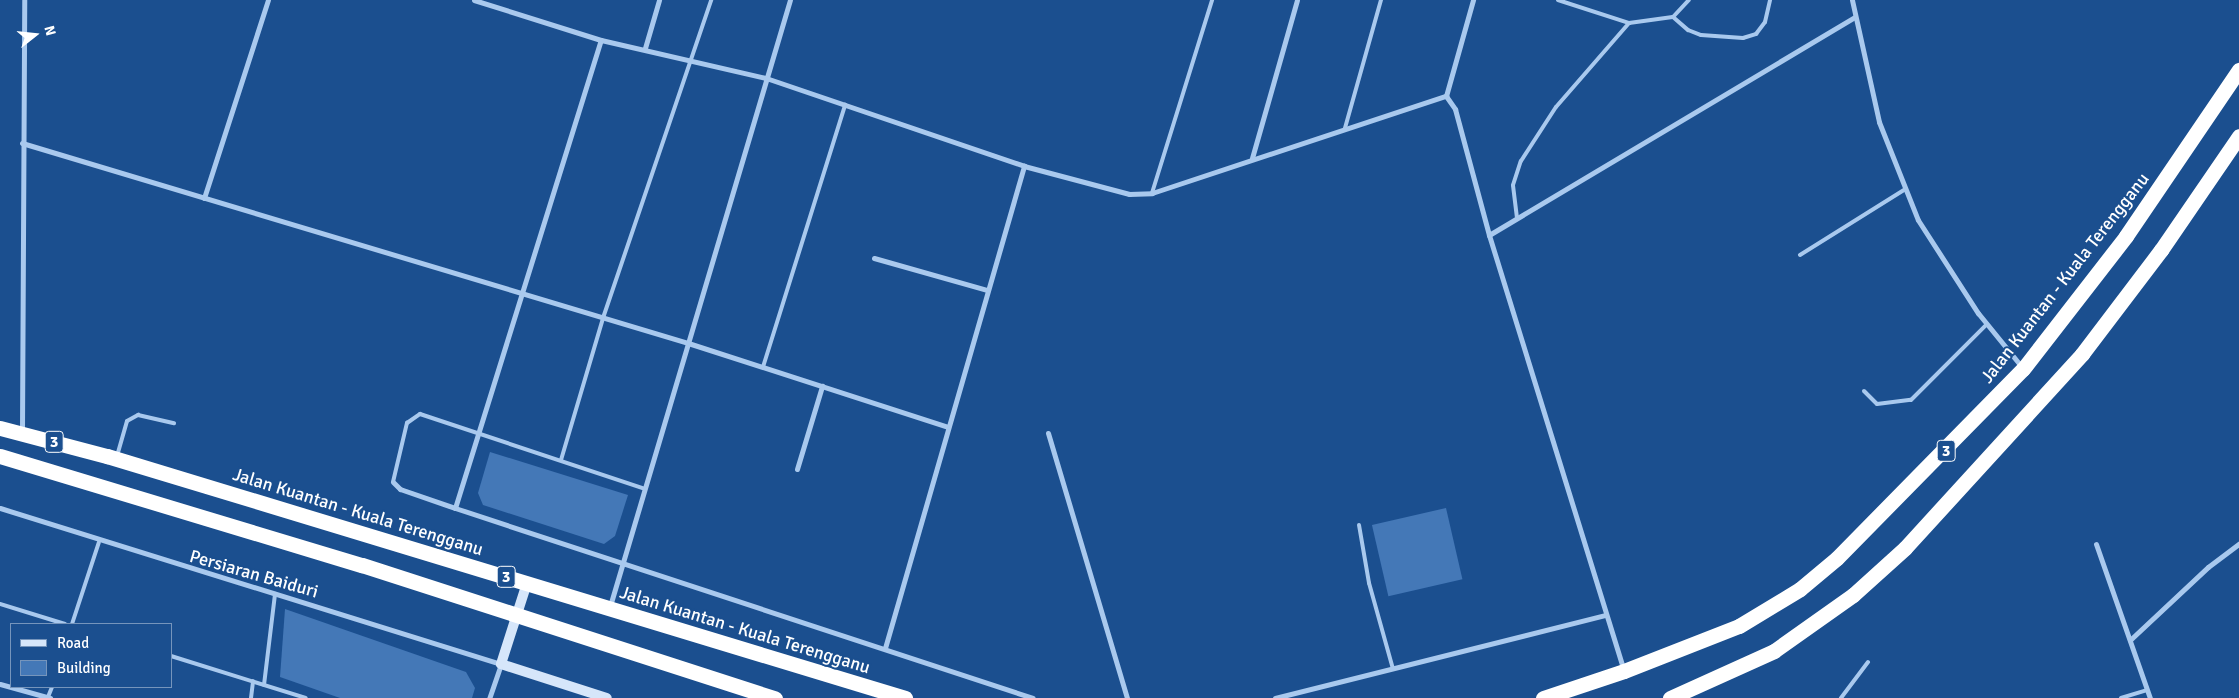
<!DOCTYPE html>
<html>
<head>
<meta charset="utf-8">
<style>
	body { margin:0 }
	#map { position:relative; width:2239px; height:698px; overflow:hidden; background:#1b4f8f; font-family:Signika,sans-serif }
	div>[style] { position:absolute }
	.building>* { inset:0; background:#4478b7; transform-origin:0 0 }
	.lane>* { height:4px; margin:-2px; padding:0 2px; transform-origin:2px; border-radius:2px; background:#a9c9ee }
	.street>* { height:5px; margin:-2.5px; padding:0 2.5px; transform-origin:2.5px; border-radius:2.5px; background:#a9c9ee }
	.secondary>* { height:10px; margin:-5px; padding:0 5px; transform-origin:5px; border-radius:5px; background:#d6e6fa }
	.highway>* { height:15px; margin:-7.5px; padding:0 7.5px; transform-origin:7.5px; border-radius:7.5px; background:#fff }
	span { translate:-50% -50%; white-space:nowrap; text-align:center; line-height:1.15; -webkit-text-stroke:4px #1b4f8f; paint-order:stroke }
	.shield-label span { padding:1px 4px; background:#1b4f8f; border:1px solid; border-radius:4px; -webkit-text-stroke-width:0 }
	.shield-label { font-size:16px; color:#fff; font-weight:700 }
	.street-label { font-size:18px; color:#fff }
	.legend { position:absolute; left:10px; top:623px; width:162px; height:65px; box-sizing:border-box; background:#1b4f8f; border:1px solid #7695bc; margin:0; padding:6px 9px; list-style:none; font-size:15px; color:#fff }
	.legend li { display:flex; align-items:center; gap:10px; height:25px }
	.legend b { width:25px; border:1px solid #7695bc }
	.north { position:absolute; left:10px; top:10px; width:50px; height:50px; -webkit-text-stroke:4px #1b4f8f; paint-order:stroke; rotate:74deg; font-size:14px; font-weight:700; line-height:20px; text-align:center; color:#fff }
	.north::after { content:''; display:block; margin:auto; width:18px; height:22px; background:#fff; clip-path:polygon(50% 0,100% 100%,50% 72%,0 100%) }
</style>
</head>
<body>
<div id="map">
	<div class="building">
		<div style="clip-path:polygon(490px 452px,628px 495px,615px 536px,604px 544px,483px 505px,478px 493px)"></div>
		<div style="left:1446px;top:508px;width:73px;height:76px;rotate:77deg"></div>
		<div style="clip-path:polygon(285px 609px,466px 672px,475px 688px,472px 698px,340px 698px,280px 677px)"></div>
	</div>
	<div class="lane">
		<div style="left:1558px;top:0;width:75px;rotate:17.9deg"></div>
		<div style="left:1629px;top:23px;width:44px;rotate:-7.8deg"></div>
		<div style="left:1673px;top:17px;width:23px;rotate:-47deg"></div>
		<div style="left:1673px;top:17px;width:20px;rotate:41deg"></div>
		<div style="left:1688px;top:30px;width:14px;rotate:21deg"></div>
		<div style="left:1701px;top:35px;width:42px;rotate:4.1deg"></div>
		<div style="left:1743px;top:38px;width:14px;rotate:-17deg"></div>
		<div style="left:1756px;top:34px;width:15px;rotate:-53deg"></div>
		<div style="left:1765px;top:22px;width:23px;rotate:-77deg"></div>
		<div style="left:1345px;top:128px;width:133px;rotate:-74.3deg"></div>
		<div style="left:1152px;top:193px;width:202px;rotate:-72.7deg"></div>
		<div style="left:1517px;top:218px;width:33px;rotate:-97deg"></div>
		<div style="left:1513px;top:185px;width:25px;rotate:-72deg"></div>
		<div style="left:1521px;top:161px;width:64px;rotate:-57.1deg"></div>
		<div style="left:1556px;top:107px;width:111px;rotate:-49deg"></div>
		<div style="left:1800px;top:255px;width:123px;rotate:-32deg"></div>
		<div style="left:763px;top:367px;width:275px;rotate:-72.6deg"></div>
		<div style="left:1864px;top:391px;width:18px;rotate:45deg"></div>
		<div style="left:1877px;top:404px;width:34px;rotate:-7deg"></div>
		<div style="left:1911px;top:400px;width:107px;rotate:-45deg"></div>
		<div style="left:117px;top:456px;width:36px;rotate:-74deg"></div>
		<div style="left:127px;top:421px;width:13px;rotate:-29deg"></div>
		<div style="left:138px;top:415px;width:37px;rotate:13deg"></div>
		<div style="left:561px;top:460px;width:148px;rotate:-73.5deg"></div>
		<div style="left:603px;top:318px;width:336px;rotate:-71.2deg"></div>
		<div style="left:393px;top:482px;width:61px;rotate:-76.7deg"></div>
		<div style="left:407px;top:423px;width:16px;rotate:-35deg"></div>
		<div style="left:420px;top:414px;width:237px;rotate:18.4deg"></div>
		<div style="left:1359px;top:525px;width:59px;rotate:80.2deg"></div>
		<div style="left:1369px;top:583px;width:89px;rotate:74.4deg"></div>
		<div style="left:0;top:604px;width:68px;rotate:17.1deg"></div>
		<div style="left:72px;top:624px;width:86px;rotate:-71.8deg"></div>
		<div style="left:171px;top:656px;width:141px;rotate:17.3deg"></div>
		<div style="left:264px;top:685px;width:92px;rotate:-83.1deg"></div>
		<div style="left:48px;top:697px;width:11px;rotate:-68deg"></div>
		<div style="left:251px;top:698px;width:17px;rotate:-83deg"></div>
		<div style="left:1841px;top:698px;width:45px;rotate:-53.1deg"></div>
		<div style="left:2121px;top:698px;width:27px;rotate:-17deg"></div>
	</div>
	<div class="street">
		<div style="left:474px;top:0;width:133px;rotate:17.5deg"></div>
		<div style="left:601px;top:40px;width:169px;rotate:13deg"></div>
		<div style="left:766px;top:78px;width:273px;rotate:18.8deg"></div>
		<div style="left:1024px;top:166px;width:109px;rotate:14.9deg"></div>
		<div style="left:1129px;top:194px;width:23px;rotate:-2deg"></div>
		<div style="left:1152px;top:193px;width:310px;rotate:-18.3deg"></div>
		<div style="left:1446px;top:96px;width:16px;rotate:55deg"></div>
		<div style="left:1455px;top:109px;width:131px;rotate:74.9deg"></div>
		<div style="left:1489px;top:235px;width:453px;rotate:72.8deg"></div>
		<div style="left:1852px;top:0;width:125px;rotate:77.5deg"></div>
		<div style="left:1879px;top:122px;width:105px;rotate:68.3deg"></div>
		<div style="left:1918px;top:220px;width:111px;rotate:57.2deg"></div>
		<div style="left:1978px;top:313px;width:68px;rotate:50.9deg"></div>
		<div style="left:645px;top:48px;width:50px;rotate:-73.7deg"></div>
		<div style="left:1446px;top:96px;width:100px;rotate:-74.3deg"></div>
		<div style="left:22px;top:143px;width:695px;rotate:16.72deg"></div>
		<div style="left:688px;top:343px;width:273px;rotate:17.9deg"></div>
		<div style="left:1252px;top:158px;width:164px;rotate:-74.1deg"></div>
		<div style="left:204px;top:198px;width:208px;rotate:-72.1deg"></div>
		<div style="left:1489px;top:235px;width:426px;rotate:-30.8deg"></div>
		<div style="left:874px;top:258px;width:117px;rotate:15.8deg"></div>
		<div style="left:22px;top:431px;width:431px;rotate:-89.7deg"></div>
		<div style="left:1048px;top:433px;width:277px;rotate:73.4deg"></div>
		<div style="left:797px;top:469px;width:87px;rotate:-73.2deg"></div>
		<div style="left:393px;top:482px;width:10px;rotate:45deg"></div>
		<div style="left:400px;top:489px;width:58px;rotate:19.1deg"></div>
		<div style="left:455px;top:508px;width:608px;rotate:18.2deg"></div>
		<div style="left:0;top:508px;width:525px;rotate:17.3deg"></div>
		<div style="left:501px;top:664px;width:36px;rotate:109deg"></div>
		<div style="left:455px;top:508px;width:490px;rotate:-72.7deg"></div>
		<div style="left:2096px;top:544px;width:163px;rotate:70.7deg"></div>
		<div style="left:610px;top:606px;width:632px;rotate:-73.46deg"></div>
		<div style="left:2130px;top:640px;width:107px;rotate:-43.1deg"></div>
		<div style="left:2208px;top:567px;width:39px;rotate:-37deg"></div>
		<div style="left:885px;top:648px;width:502px;rotate:-73.91deg"></div>
		<div style="left:0;top:684px;width:52px;rotate:15.6deg"></div>
		<div style="left:1275px;top:698px;width:341px;rotate:-14.1deg"></div>
	</div>
	<div class="secondary">
		<div style="left:527px;top:583px;width:85px;rotate:107.8deg"></div>
		<div style="left:501px;top:664px;width:111px;rotate:17.8deg"></div>
	</div>
	<div class="highway">
		<div style="left:0;top:428px;width:111px;rotate:14.7deg"></div>
		<div style="left:107px;top:456px;width:834px;rotate:16.87deg"></div>
		<div style="left:0;top:456px;width:378px;rotate:16.8deg"></div>
		<div style="left:362px;top:565px;width:434px;rotate:17.9deg"></div>
		<div style="left:1543px;top:698px;width:85px;rotate:-18.4deg"></div>
		<div style="left:1624px;top:671px;width:123px;rotate:-21.4deg"></div>
		<div style="left:1739px;top:626px;width:71px;rotate:-31.2deg"></div>
		<div style="left:1800px;top:589px;width:48px;rotate:-40deg"></div>
		<div style="left:1837px;top:558px;width:265px;rotate:-45.5deg"></div>
		<div style="left:2023px;top:369px;width:168px;rotate:-52.2deg"></div>
		<div style="left:2126px;top:236px;width:201px;rotate:-55.8deg"></div>
		<div style="left:1670px;top:698px;width:114px;rotate:-24.3deg"></div>
		<div style="left:1774px;top:651px;width:97px;rotate:-35.3deg"></div>
		<div style="left:1853px;top:595px;width:70px;rotate:-42.1deg"></div>
		<div style="left:1905px;top:548px;width:263px;rotate:-47.6deg"></div>
		<div style="left:2082px;top:354px;width:131px;rotate:-52.8deg"></div>
		<div style="left:2161px;top:250px;width:138px;rotate:-55.6deg"></div>
	</div>
	<div class="shield-label">
		<span style="left:54px;top:442px">3</span>
		<span style="left:1946px;top:451px">3</span>
		<span style="left:506px;top:577px">3</span>
	</div>
	<div class="street-label">
		<span style="left:2065px;top:278px;rotate:-52deg">Jalan Kuantan - Kuala Terengganu</span>
		<span style="left:358px;top:512px;rotate:17deg">Jalan Kuantan - Kuala Terengganu</span>
		<span style="left:254px;top:574px;rotate:16deg">Persiaran Baiduri</span>
		<span style="left:745px;top:630px;rotate:17deg">Jalan Kuantan - Kuala Terengganu</span>
	</div>
	<ul class="legend">
	<li><b style="height:6px;background:#d6e6fa"></b>Road</li>
	<li><b style="height:14px;background:#4478b7"></b>Building</li>
	</ul>
	<div class="north">N</div>
</div>
</body>
</html>
